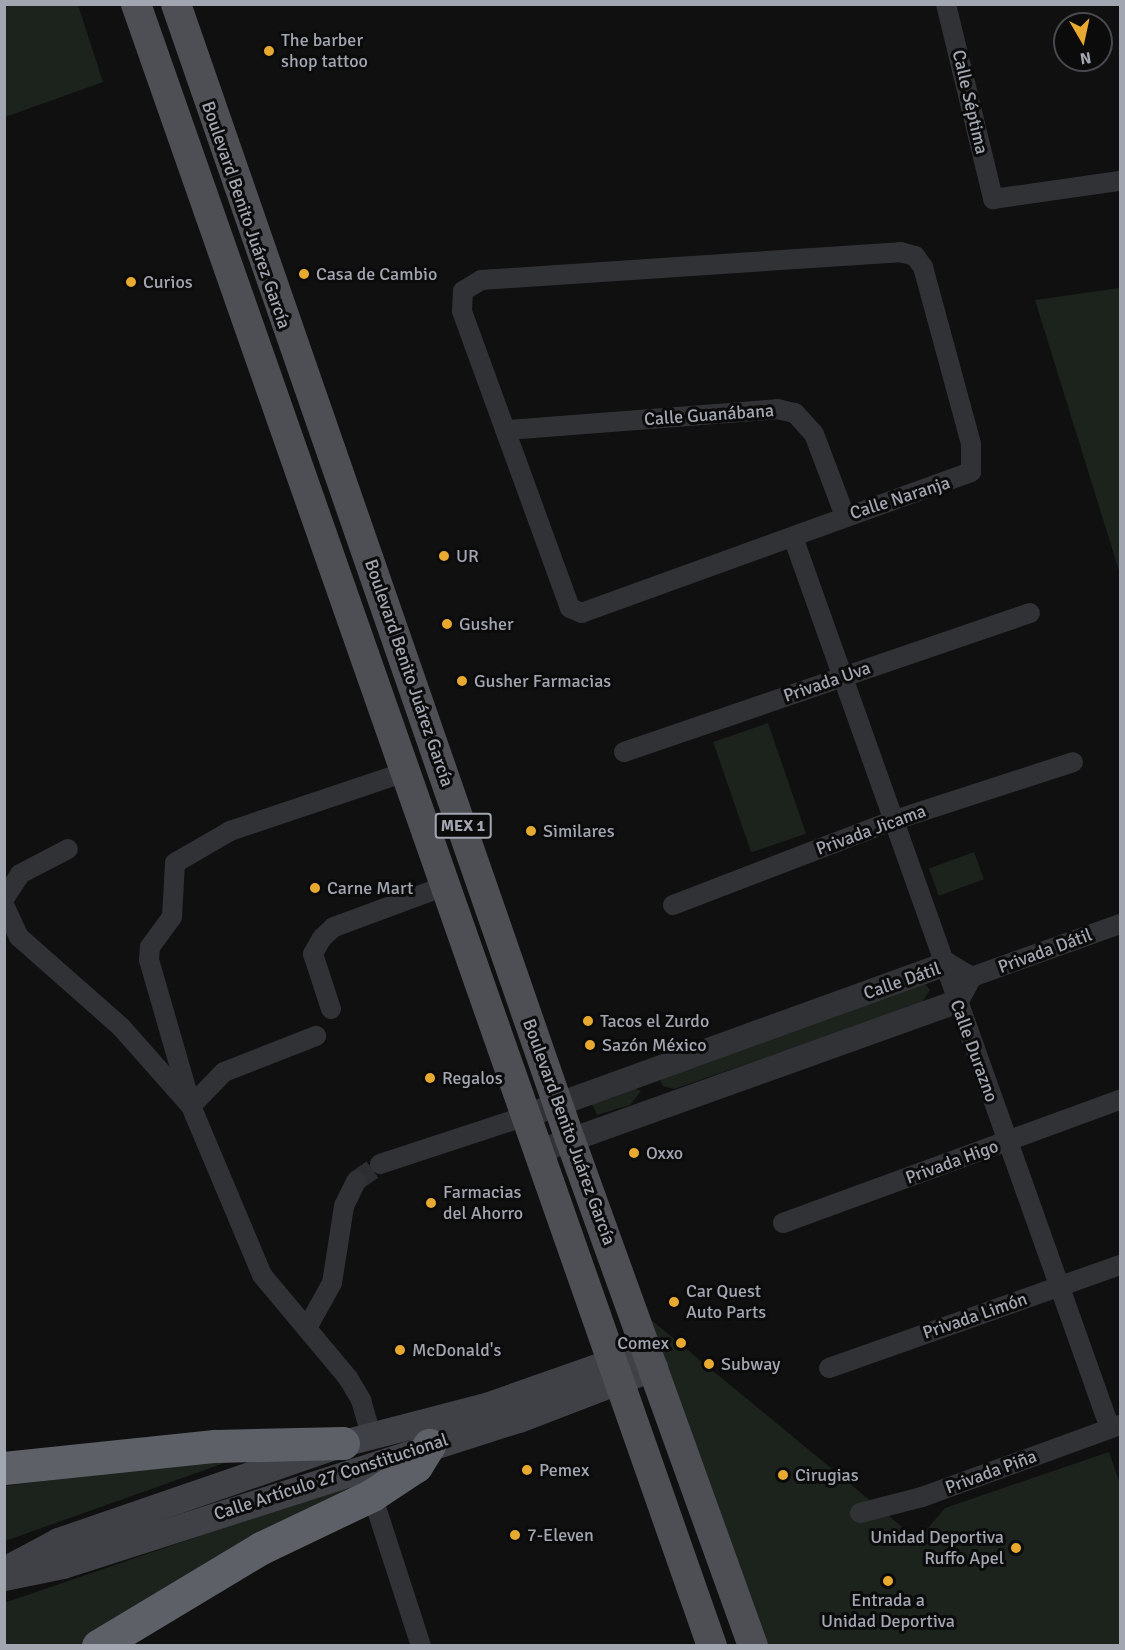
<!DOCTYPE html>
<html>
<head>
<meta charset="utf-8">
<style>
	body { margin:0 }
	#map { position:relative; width:1125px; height:1650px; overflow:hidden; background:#101011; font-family:Signika,sans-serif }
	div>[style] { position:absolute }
	.green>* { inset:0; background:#1c231d; transform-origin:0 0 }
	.minor-tunnel>* { height:20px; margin-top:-10px; transform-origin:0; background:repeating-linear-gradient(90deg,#2d2e31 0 20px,transparent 0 30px) }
	.minor>* { height:20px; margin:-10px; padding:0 10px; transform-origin:10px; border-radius:10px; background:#313236 }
	.tertiary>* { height:24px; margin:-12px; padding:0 12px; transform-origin:12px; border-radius:12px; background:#313236 }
	.secondary>* { height:27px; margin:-13.5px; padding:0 13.5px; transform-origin:13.5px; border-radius:13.5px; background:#3f4146 }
	.primary>* { height:30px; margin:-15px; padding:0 15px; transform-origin:15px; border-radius:15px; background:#4d4f55 }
	.motorway>* { height:33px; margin:-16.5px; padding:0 16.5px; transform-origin:16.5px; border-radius:16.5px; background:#5d6067 }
	.dots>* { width:16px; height:16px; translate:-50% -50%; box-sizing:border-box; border:3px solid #0b0b0c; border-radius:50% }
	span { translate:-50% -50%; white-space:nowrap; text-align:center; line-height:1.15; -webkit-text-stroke:6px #0b0b0c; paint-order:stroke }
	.shield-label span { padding:2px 4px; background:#0b0b0c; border:2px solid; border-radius:4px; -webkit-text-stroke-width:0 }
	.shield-label { font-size:16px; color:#a2a6b1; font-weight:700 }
	.poi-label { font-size:18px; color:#a2a6b1 }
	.left { translate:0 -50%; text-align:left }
	.right { translate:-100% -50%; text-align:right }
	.street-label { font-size:18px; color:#a2a6b1 }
	.frame { position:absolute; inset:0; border:6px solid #a2a6b1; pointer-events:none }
	.north { position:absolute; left:1053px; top:12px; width:60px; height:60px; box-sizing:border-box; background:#0b0b0c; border:2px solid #47494e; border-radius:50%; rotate:171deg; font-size:16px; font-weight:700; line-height:24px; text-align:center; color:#a2a6b1 }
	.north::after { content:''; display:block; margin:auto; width:21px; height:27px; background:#e8a931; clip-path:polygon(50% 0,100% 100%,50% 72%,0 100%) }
</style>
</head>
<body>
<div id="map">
	<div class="green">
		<div style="clip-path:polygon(4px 5px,78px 5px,103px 82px,5px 117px)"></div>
		<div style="clip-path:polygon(1120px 288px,1120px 574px,1035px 300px)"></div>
		<div style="left:768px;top:723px;width:117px;height:58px;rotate:71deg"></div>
		<div style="left:974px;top:852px;width:29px;height:48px;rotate:70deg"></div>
		<div style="clip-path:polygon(923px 982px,930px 990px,921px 1004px,674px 1089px,663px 1086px,659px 1077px)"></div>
		<div style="clip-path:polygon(634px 1088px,641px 1091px,630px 1105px,597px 1115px,590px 1100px)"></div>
		<div style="clip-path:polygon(627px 1300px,918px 1540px,945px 1508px,1109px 1452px,1120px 1484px,1120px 1645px,765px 1645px)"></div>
		<div style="clip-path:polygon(247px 1455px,5px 1541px,5px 1486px)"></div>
		<div style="clip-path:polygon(389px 1471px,87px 1645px,5px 1645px,4px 1603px)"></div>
	</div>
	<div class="minor-tunnel">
		<div style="left:356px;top:1181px;width:29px;rotate:-35deg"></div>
	</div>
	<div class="minor">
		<div style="left:946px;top:4px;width:201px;rotate:76.4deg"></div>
		<div style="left:993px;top:199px;width:128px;rotate:-8.1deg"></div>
		<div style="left:900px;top:252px;width:16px;rotate:15deg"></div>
		<div style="left:915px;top:256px;width:14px;rotate:54deg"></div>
		<div style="left:923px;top:267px;width:183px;rotate:74.8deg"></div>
		<div style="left:971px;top:444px;width:28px;rotate:90deg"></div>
		<div style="left:971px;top:472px;width:414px;rotate:160.1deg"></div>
		<div style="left:582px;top:613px;width:13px;rotate:-157deg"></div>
		<div style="left:570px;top:608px;width:316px;rotate:-110deg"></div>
		<div style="left:462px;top:311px;width:20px;rotate:-87deg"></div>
		<div style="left:463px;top:291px;width:21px;rotate:-31deg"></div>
		<div style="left:481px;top:280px;width:420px;rotate:-3.8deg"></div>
		<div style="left:507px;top:430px;width:271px;rotate:-4.4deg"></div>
		<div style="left:777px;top:409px;width:18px;rotate:13deg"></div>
		<div style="left:795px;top:413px;width:28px;rotate:48deg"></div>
		<div style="left:814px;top:434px;width:88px;rotate:69.3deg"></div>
		<div style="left:793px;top:537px;width:946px;rotate:70.42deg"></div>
		<div style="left:624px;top:752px;width:429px;rotate:-18.9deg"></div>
		<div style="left:4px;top:899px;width:30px;rotate:-57deg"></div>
		<div style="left:20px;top:874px;width:54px;rotate:-27.5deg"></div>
		<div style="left:4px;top:905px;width:35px;rotate:65deg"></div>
		<div style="left:19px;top:937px;width:136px;rotate:41.4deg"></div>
		<div style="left:121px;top:1027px;width:106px;rotate:48.5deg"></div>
		<div style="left:191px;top:1106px;width:183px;rotate:67.2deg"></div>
		<div style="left:262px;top:1275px;width:134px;rotate:50.1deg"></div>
		<div style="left:348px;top:1378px;width:26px;rotate:59deg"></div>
		<div style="left:361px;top:1400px;width:37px;rotate:74deg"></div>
		<div style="left:673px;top:905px;width:238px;rotate:-21deg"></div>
		<div style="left:895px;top:820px;width:187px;rotate:-18deg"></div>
		<div style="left:969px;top:978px;width:160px;rotate:-19.7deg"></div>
		<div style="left:331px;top:1009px;width:58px;rotate:-108.1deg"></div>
		<div style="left:313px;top:954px;width:18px;rotate:-61deg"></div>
		<div style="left:322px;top:938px;width:16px;rotate:-43deg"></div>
		<div style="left:334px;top:927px;width:115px;rotate:-20.3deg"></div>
		<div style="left:190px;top:1102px;width:148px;rotate:-106.1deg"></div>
		<div style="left:149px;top:960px;width:13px;rotate:-86deg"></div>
		<div style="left:150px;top:947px;width:37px;rotate:-54deg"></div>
		<div style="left:172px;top:917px;width:54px;rotate:-86.8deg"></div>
		<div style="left:175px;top:863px;width:64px;rotate:-30.2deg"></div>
		<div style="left:230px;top:831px;width:182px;rotate:-18.6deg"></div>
		<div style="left:191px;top:1106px;width:47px;rotate:-45.9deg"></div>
		<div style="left:224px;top:1072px;width:99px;rotate:-21.4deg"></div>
		<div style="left:380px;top:1164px;width:154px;rotate:-18.2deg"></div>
		<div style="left:783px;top:1223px;width:359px;rotate:-20.1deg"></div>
		<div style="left:307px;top:1328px;width:51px;rotate:-60.9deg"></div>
		<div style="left:332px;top:1283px;width:78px;rotate:-81.1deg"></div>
		<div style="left:344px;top:1206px;width:28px;rotate:-64deg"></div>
		<div style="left:829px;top:1368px;width:309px;rotate:-19.5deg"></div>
		<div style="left:372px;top:1495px;width:159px;rotate:72deg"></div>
		<div style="left:860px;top:1513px;width:64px;rotate:-14.5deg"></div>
		<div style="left:922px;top:1497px;width:211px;rotate:-20deg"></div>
	</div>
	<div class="tertiary">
		<div style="left:526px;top:1116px;width:447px;rotate:-19.9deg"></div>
		<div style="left:946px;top:964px;width:27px;rotate:31deg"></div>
		<div style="left:969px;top:978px;width:27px;rotate:118deg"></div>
		<div style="left:956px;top:1002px;width:445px;rotate:160.3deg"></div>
	</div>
	<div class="secondary">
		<div style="left:6px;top:1569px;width:59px;rotate:-28.3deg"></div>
		<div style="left:58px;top:1541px;width:301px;rotate:-19deg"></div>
		<div style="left:343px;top:1443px;width:148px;rotate:-14.5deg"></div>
		<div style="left:486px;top:1406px;width:172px;rotate:-19.4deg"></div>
		<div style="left:4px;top:1577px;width:60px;rotate:-11.5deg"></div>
		<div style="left:63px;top:1565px;width:479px;rotate:-17.8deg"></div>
		<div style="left:519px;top:1419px;width:145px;rotate:-21.1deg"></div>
	</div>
	<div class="primary">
		<div style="left:136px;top:4px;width:1740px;rotate:70.67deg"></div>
		<div style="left:176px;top:4px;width:1201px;rotate:70.86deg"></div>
		<div style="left:570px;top:1139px;width:539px;rotate:70.15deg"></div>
	</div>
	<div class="motorway">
		<div style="left:4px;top:1468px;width:212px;rotate:-6deg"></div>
		<div style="left:215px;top:1446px;width:128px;rotate:-1.3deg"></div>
		<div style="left:98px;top:1646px;width:190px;rotate:-31deg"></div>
		<div style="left:261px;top:1548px;width:123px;rotate:-25.5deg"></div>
		<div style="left:372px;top:1495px;width:53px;rotate:-33.4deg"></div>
		<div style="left:416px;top:1466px;width:25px;rotate:-58deg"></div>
	</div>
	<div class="dots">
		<div style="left:269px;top:51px;background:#e8a931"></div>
		<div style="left:304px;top:274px;background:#e8a931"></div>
		<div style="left:131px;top:282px;background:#e8a931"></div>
		<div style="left:444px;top:556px;background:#e8a931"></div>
		<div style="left:447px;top:624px;background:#e8a931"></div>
		<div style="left:462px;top:681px;background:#e8a931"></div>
		<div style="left:531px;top:831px;background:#e8a931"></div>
		<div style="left:315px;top:888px;background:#e8a931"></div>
		<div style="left:588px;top:1021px;background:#e8a931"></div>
		<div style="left:590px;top:1045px;background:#e8a931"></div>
		<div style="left:430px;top:1078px;background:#e8a931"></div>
		<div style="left:634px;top:1153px;background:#e8a931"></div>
		<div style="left:431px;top:1203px;background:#e8a931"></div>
		<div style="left:674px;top:1302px;background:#e8a931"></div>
		<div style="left:681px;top:1343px;background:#e8a931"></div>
		<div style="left:400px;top:1350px;background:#e8a931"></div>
		<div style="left:709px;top:1364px;background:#e8a931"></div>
		<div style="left:527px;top:1470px;background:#e8a931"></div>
		<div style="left:783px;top:1475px;background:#e8a931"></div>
		<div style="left:515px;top:1535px;background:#e8a931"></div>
		<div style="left:1016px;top:1548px;background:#e8a931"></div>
		<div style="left:888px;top:1581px;background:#e8a931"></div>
	</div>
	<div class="shield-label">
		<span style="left:463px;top:826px">MEX 1</span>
	</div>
	<div class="poi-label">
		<span class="left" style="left:281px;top:51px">The barber<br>shop tattoo</span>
		<span class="left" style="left:316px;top:274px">Casa de Cambio</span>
		<span class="left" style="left:143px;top:282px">Curios</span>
		<span class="left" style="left:456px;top:556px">UR</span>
		<span class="left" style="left:459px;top:624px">Gusher</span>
		<span class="left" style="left:474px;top:681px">Gusher Farmacias</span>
		<span class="left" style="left:543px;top:831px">Similares</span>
		<span class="left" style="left:327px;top:888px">Carne Mart</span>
		<span class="left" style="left:600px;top:1021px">Tacos el Zurdo</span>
		<span class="left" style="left:602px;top:1045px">Sazón México</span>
		<span class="left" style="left:442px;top:1078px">Regalos</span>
		<span class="left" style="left:646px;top:1153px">Oxxo</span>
		<span class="left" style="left:443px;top:1203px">Farmacias<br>del Ahorro</span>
		<span class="left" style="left:686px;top:1302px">Car Quest<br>Auto Parts</span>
		<span class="right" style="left:669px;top:1343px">Comex</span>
		<span class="left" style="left:412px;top:1350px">McDonald's</span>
		<span class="left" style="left:721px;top:1364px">Subway</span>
		<span class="left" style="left:539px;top:1470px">Pemex</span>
		<span class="left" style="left:795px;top:1475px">Cirugias</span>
		<span class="left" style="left:527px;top:1535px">7-Eleven</span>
		<span class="right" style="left:1004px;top:1548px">Unidad Deportiva<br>Ruffo Apel</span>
		<span style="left:888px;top:1611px">Entrada a<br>Unidad Deportiva</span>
	</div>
	<div class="street-label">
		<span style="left:970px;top:102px;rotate:77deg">Calle Séptima</span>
		<span style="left:246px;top:215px;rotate:71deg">Boulevard Benito Juárez García</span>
		<span style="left:709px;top:415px;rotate:-4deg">Calle Guanábana</span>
		<span style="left:900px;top:498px;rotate:-18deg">Calle Naranja</span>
		<span style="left:409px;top:673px;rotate:71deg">Boulevard Benito Juárez García</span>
		<span style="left:827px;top:682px;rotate:-19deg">Privada Uva</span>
		<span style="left:871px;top:830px;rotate:-20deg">Privada Jicama</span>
		<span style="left:1045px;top:951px;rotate:-20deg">Privada Dátil</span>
		<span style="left:902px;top:981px;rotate:-19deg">Calle Dátil</span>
		<span style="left:974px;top:1051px;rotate:70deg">Calle Durazno</span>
		<span style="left:569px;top:1132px;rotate:70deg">Boulevard Benito Juárez García</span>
		<span style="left:952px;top:1162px;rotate:-20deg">Privada Higo</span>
		<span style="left:975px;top:1316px;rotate:-19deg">Privada Limón</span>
		<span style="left:991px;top:1472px;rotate:-20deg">Privada Piña</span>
		<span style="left:331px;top:1477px;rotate:-18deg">Calle Artículo 27 Constitucional</span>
	</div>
	<div class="frame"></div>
	<div class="north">N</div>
</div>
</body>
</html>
